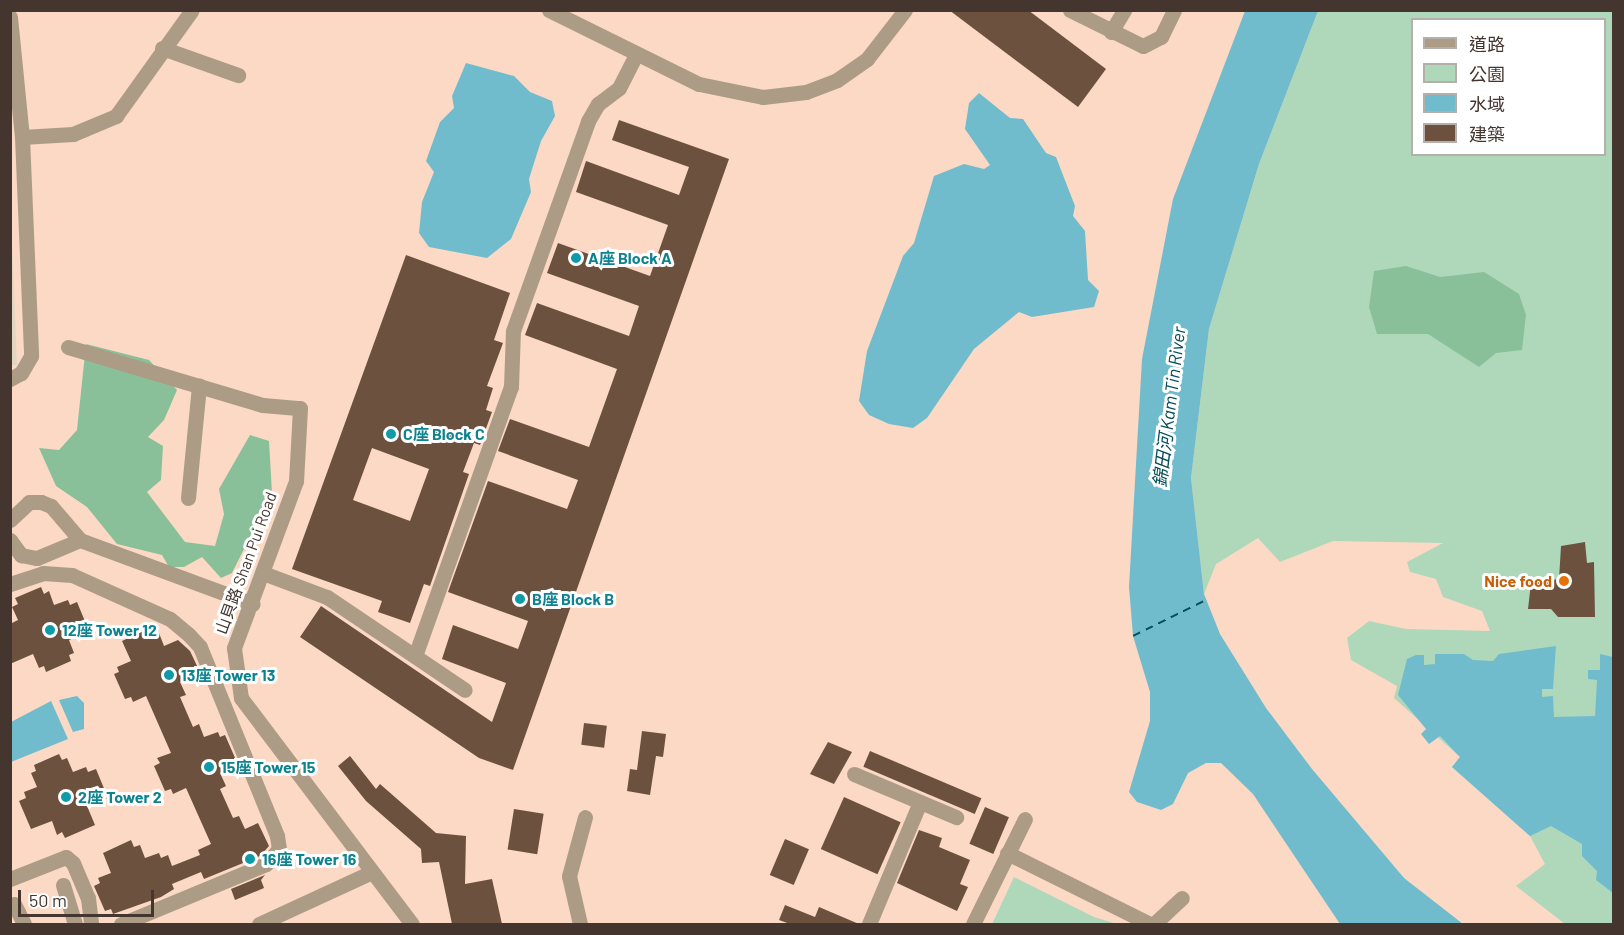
<!DOCTYPE html>
<html>
<head>
<meta charset="utf-8">
<style>
	body { margin:0 }
	#map { position:relative; width:1624px; height:935px; overflow:hidden; background:#fbd9c4; font-family:Barlow,"Noto Sans TC",sans-serif }
	div>[style] { position:absolute }
	.industrial>* { inset:0; background:#e1d6c2 }
	.green>* { inset:0; background:#afd8ba }
	.forest>* { inset:0; background:#8ac099 }
	.water>* { inset:0; background:#70bccd }
	.ferry>* { height:1.5px; margin-top:-0.75px; transform-origin:0; background:repeating-linear-gradient(90deg,#064d59 0 8px,transparent 0 14px) }
	.building>* { inset:0; background:#6d513f; transform-origin:0 0 }
	.minor>* { height:15px; margin:-7.5px; padding:0 7.5px; transform-origin:7.5px; border-radius:7.5px; background:#ac9c86 }
	.dots>* { width:16px; height:16px; translate:-50% -50%; box-sizing:border-box; border:3px solid #fff; border-radius:50% }
	span { translate:-50% -50%; white-space:nowrap; text-align:center; line-height:1.15; -webkit-text-stroke:6px #fff; paint-order:stroke }
	.culture-label { font-size:16px; color:#0d838f; font-weight:700 }
	.left { translate:0 -50%; text-align:left }
	.street-label { font-size:16px; color:#44362e }
	.food-label { font-size:16px; color:#c56008; font-weight:700 }
	.right { translate:-100% -50%; text-align:right }
	.water-label { font-size:18px; color:#064d59; font-style:italic }
	.frame { position:absolute; inset:0; border:12px solid #44362e; pointer-events:none }
	.legend { position:absolute; left:1411px; top:18px; width:195px; height:138px; box-sizing:border-box; background:#fff; border:2px solid #b4afab; margin:0; padding:8px 10px; list-style:none; font-size:18px; color:#44362e }
	.legend li { display:flex; align-items:center; gap:12px; height:30px }
	.legend b { width:30px; border:2px solid #b4afab }
	.scale { position:absolute; left:18px; top:890px; width:136px; height:27px; box-sizing:border-box; border:3px solid #44362e; border-top:0; padding-left:8px; font-size:18px; line-height:21px; white-space:nowrap; color:#44362e; -webkit-text-stroke:4px #fff; paint-order:stroke }
</style>
</head>
<body>
<div id="map">
	<div class="industrial">
		<div style="clip-path:polygon(11px 218px,17px 365px,10px 365px)"></div>
	</div>
	<div class="green">
		<div style="clip-path:polygon(evenodd,1318px 11px,1613px 11px,1613px 924px,1565px 924px,1516px 886px,1545px 864px,1530px 836px,1452px 767px,1460px 757px,1394px 698px,1397px 686px,1351px 660px,1347px 638px,1369px 621px,1406px 629px,1490px 631px,1482px 611px,1443px 597px,1436px 579px,1410px 572px,1407px 562px,1443px 543px,1333px 541px,1280px 562px,1258px 538px,1216px 564px,1204px 594px,1191px 478px,1209px 329px,1259px 164px,1318px 11px,1412px 20px,1604px 20px,1604px 154px,1412px 154px,1412px 20px)"></div>
		<div style="clip-path:polygon(1014px 877px,1094px 917px,1117px 924px,992px 924px)"></div>
	</div>
	<div class="forest">
		<div style="clip-path:polygon(1406px 266px,1440px 277px,1484px 272px,1519px 294px,1526px 315px,1522px 350px,1496px 353px,1479px 367px,1428px 334px,1377px 334px,1369px 307px,1374px 271px)"></div>
		<div style="clip-path:polygon(86px 344px,149px 360px,177px 390px,164px 420px,148px 437px,163px 446px,161px 480px,147px 492px,185px 542px,215px 546px,224px 514px,219px 489px,250px 435px,269px 441px,272px 493px,232px 573px,221px 578px,202px 557px,184px 567px,169px 567px,162px 555px,117px 544px,87px 507px,56px 486px,39px 448px,59px 450px,77px 430px)"></div>
	</div>
	<div class="water">
		<div style="clip-path:polygon(1245px 11px,1318px 11px,1259px 164px,1209px 329px,1191px 478px,1204px 594px,1220px 634px,1266px 708px,1312px 769px,1404px 878px,1463px 924px,1340px 924px,1253px 794px,1221px 763px,1206px 763px,1188px 773px,1173px 804px,1161px 810px,1137px 802px,1129px 792px,1150px 721px,1150px 692px,1133px 636px,1129px 587px,1142px 359px,1173px 199px)"></div>
		<div style="clip-path:polygon(466px 63px,514px 76px,530px 92px,552px 101px,555px 116px,541px 141px,529px 179px,531px 192px,511px 239px,487px 258px,429px 247px,419px 233px,422px 202px,434px 172px,426px 161px,440px 122px,454px 108px,452px 96px)"></div>
		<div style="clip-path:polygon(979px 93px,1010px 118px,1023px 119px,1046px 153px,1056px 157px,1075px 206px,1073px 216px,1085px 231px,1088px 280px,1099px 291px,1094px 307px,1032px 317px,1019px 312px,974px 349px,927px 418px,913px 428px,889px 424px,869px 415px,859px 401px,867px 351px,903px 256px,914px 243px,934px 176px,964px 164px,984px 169px,990px 165px,965px 129px,969px 103px)"></div>
		<div style="clip-path:polygon(1556px 646px,1553px 689px,1542px 689px,1542px 697px,1553px 696px,1554px 717px,1595px 716px,1597px 680px,1588px 679px,1588px 670px,1600px 670px,1600px 654px,1613px 657px,1613px 893px,1596px 880px,1597px 871px,1582px 856px,1582px 844px,1551px 826px,1530px 836px,1452px 767px,1460px 757px,1440px 736px,1429px 744px,1421px 734px,1426px 729px,1398px 695px,1407px 659px,1416px 655px,1424px 655px,1424px 665px,1435px 664px,1435px 654px,1464px 654px,1473px 660px,1493px 661px,1499px 654px)"></div>
		<div style="clip-path:polygon(77px 696px,84px 703px,84px 729px,73px 732px,59px 700px)"></div>
		<div style="clip-path:polygon(51px 701px,68px 739px,11px 762px,11px 722px)"></div>
	</div>
	<div class="ferry">
		<div style="left:1133px;top:636px;width:81px;rotate:-26.3deg"></div>
	</div>
	<div class="building">
		<div style="clip-path:polygon(949px 10px,1028px 10px,1106px 69px,1078px 107px)"></div>
		<div style="clip-path:polygon(619px 120px,729px 159px,513px 770px,479px 758px,300px 637px,321px 606px,492px 722px,506px 683px,442px 659px,453px 625px,518px 649px,528px 621px,448px 592px,488px 481px,567px 509px,578px 480px,498px 451px,510px 419px,589px 447px,617px 369px,525px 335px,537px 303px,629px 336px,639px 306px,547px 273px,558px 243px,650px 276px,668px 225px,576px 192px,586px 161px,679px 195px,689px 167px,612px 140px)"></div>
		<div style="clip-path:polygon(evenodd,406px 255px,510px 293px,494px 340px,503px 343px,487px 386px,493px 388px,486px 410px,492px 412px,480px 445px,474px 443px,463px 472px,469px 474px,430px 586px,424px 584px,410px 623px,378px 612px,382px 601px,292px 569px,406px 255px,372px 448px,429px 469px,410px 521px,353px 500px,372px 448px)"></div>
		<div style="clip-path:polygon(1585px 542px,1587px 563px,1594px 562px,1595px 617px,1558px 617px,1551px 609px,1528px 609px,1531px 583px,1559px 579px,1561px 546px)"></div>
		<div style="clip-path:polygon(41px 587px,44px 594px,49px 591px,54px 605px,68px 600px,70px 605px,77px 602px,89px 631px,69px 640px,74px 653px,69px 655px,71px 661px,46px 672px,44px 666px,39px 668px,33px 654px,10px 664px,10px 624px,18px 620px,12px 607px,18px 604px,15px 598px)"></div>
		<div style="clip-path:polygon(150px 628px,153px 635px,159px 633px,164px 646px,178px 640px,190px 651px,198px 668px,180px 682px,186px 695px,180px 697px,193px 727px,199px 724px,204px 737px,218px 732px,220px 737px,225px 735px,236px 760px,234px 767px,220px 773px,226px 786px,220px 789px,233px 818px,239px 816px,245px 829px,258px 823px,269px 846px,260px 856px,204px 879px,201px 872px,172px 884px,174px 889px,161px 897px,113px 914px,111px 909px,105px 911px,94px 886px,100px 883px,98px 878px,111px 873px,103px 853px,131px 840px,134px 847px,140px 845px,145px 858px,159px 853px,161px 858px,168px 855px,172px 866px,200px 855px,198px 850px,211px 844px,186px 788px,173px 794px,171px 789px,165px 791px,154px 766px,160px 763px,157px 758px,171px 753px,146px 696px,133px 702px,131px 697px,125px 699px,114px 674px,119px 672px,117px 667px,131px 661px,122px 641px)"></div>
		<div style="left:584px;top:723px;width:23px;height:22px;rotate:7deg"></div>
		<div style="clip-path:polygon(642px 731px,666px 734px,663px 757px,656px 756px,650px 795px,627px 791px,630px 769px,637px 770px)"></div>
		<div style="clip-path:polygon(828px 742px,852px 752px,834px 784px,810px 774px)"></div>
		<div style="left:870px;top:751px;width:121px;height:17px;rotate:23deg"></div>
		<div style="clip-path:polygon(59px 754px,62px 760px,67px 758px,73px 772px,86px 767px,88px 772px,96px 769px,108px 798px,87px 806px,95px 825px,65px 838px,62px 832px,57px 835px,52px 821px,31px 829px,19px 801px,26px 798px,24px 792px,37px 787px,31px 773px,36px 771px,34px 765px)"></div>
		<div style="clip-path:polygon(350px 756px,376px 789px,380px 784px,436px 833px,466px 836px,465px 884px,492px 879px,502px 924px,452px 924px,439px 862px,422px 863px,421px 849px,366px 801px,338px 766px)"></div>
		<div style="left:844px;top:797px;width:62px;height:57px;rotate:24deg"></div>
		<div style="left:985px;top:807px;width:26px;height:40px;rotate:23deg"></div>
		<div style="left:514px;top:809px;width:30px;height:41px;rotate:9deg"></div>
		<div style="clip-path:polygon(919px 830px,942px 838px,939px 847px,970px 860px,960px 884px,968px 887px,957px 911px,897px 883px)"></div>
		<div style="left:785px;top:839px;width:26px;height:39px;rotate:23deg"></div>
		<div style="clip-path:polygon(265px 875px,261px 880px,264px 888px,235px 900px,231px 889px)"></div>
		<div style="clip-path:polygon(785px 905px,815px 917px,819px 907px,859px 924px,790px 924px,779px 920px)"></div>
	</div>
	<div class="minor">
		<div style="left:549px;top:10px;width:167px;rotate:26.3deg"></div>
		<div style="left:699px;top:84px;width:65px;rotate:11.5deg"></div>
		<div style="left:763px;top:97px;width:43px;rotate:-6.6deg"></div>
		<div style="left:806px;top:92px;width:33px;rotate:-21deg"></div>
		<div style="left:837px;top:80px;width:37px;rotate:-35deg"></div>
		<div style="left:867px;top:59px;width:62px;rotate:-52.2deg"></div>
		<div style="left:1070px;top:10px;width:81px;rotate:26.3deg"></div>
		<div style="left:1143px;top:46px;width:20px;rotate:-27deg"></div>
		<div style="left:1161px;top:37px;width:30px;rotate:-64deg"></div>
		<div style="left:10px;top:17px;width:121px;rotate:84.3deg"></div>
		<div style="left:22px;top:137px;width:219px;rotate:87.6deg"></div>
		<div style="left:31px;top:356px;width:20px;rotate:120deg"></div>
		<div style="left:21px;top:373px;width:13px;rotate:151deg"></div>
		<div style="left:1111px;top:32px;width:26px;rotate:-59deg"></div>
		<div style="left:162px;top:48px;width:81px;rotate:19.6deg"></div>
		<div style="left:22px;top:137px;width:51px;rotate:-3.4deg"></div>
		<div style="left:73px;top:134px;width:47px;rotate:-22.7deg"></div>
		<div style="left:116px;top:116px;width:130px;rotate:-54.4deg"></div>
		<div style="left:68px;top:347px;width:203px;rotate:16.6deg"></div>
		<div style="left:263px;top:405px;width:37px;rotate:5deg"></div>
		<div style="left:300px;top:408px;width:73px;rotate:93.1deg"></div>
		<div style="left:296px;top:481px;width:178px;rotate:110.4deg"></div>
		<div style="left:234px;top:648px;width:50px;rotate:82deg"></div>
		<div style="left:241px;top:698px;width:283px;rotate:52.9deg"></div>
		<div style="left:188px;top:498px;width:113px;rotate:-84.4deg"></div>
		<div style="left:10px;top:520px;width:26px;rotate:-43deg"></div>
		<div style="left:29px;top:502px;width:12px"></div>
		<div style="left:41px;top:502px;width:11px;rotate:22deg"></div>
		<div style="left:51px;top:506px;width:45px;rotate:49.5deg"></div>
		<div style="left:80px;top:540px;width:184px;rotate:20.3deg"></div>
		<div style="left:10px;top:540px;width:19px;rotate:54deg"></div>
		<div style="left:21px;top:555px;width:16px;rotate:11deg"></div>
		<div style="left:37px;top:558px;width:47px;rotate:-22.7deg"></div>
		<div style="left:263px;top:573px;width:68px;rotate:20.6deg"></div>
		<div style="left:327px;top:597px;width:166px;rotate:34deg"></div>
		<div style="left:10px;top:584px;width:35px;rotate:-18deg"></div>
		<div style="left:43px;top:573px;width:29px;rotate:4deg"></div>
		<div style="left:72px;top:575px;width:107px;rotate:24.2deg"></div>
		<div style="left:170px;top:619px;width:25px;rotate:40deg"></div>
		<div style="left:189px;top:635px;width:16px;rotate:47deg"></div>
		<div style="left:200px;top:647px;width:204px;rotate:67.8deg"></div>
		<div style="left:277px;top:836px;width:13px;rotate:81deg"></div>
		<div style="left:279px;top:849px;width:20px;rotate:131deg"></div>
		<div style="left:266px;top:864px;width:157px;rotate:157.5deg"></div>
		<div style="left:415px;top:656px;width:286px;rotate:-70.4deg"></div>
		<div style="left:511px;top:387px;width:56px;rotate:-88deg"></div>
		<div style="left:513px;top:331px;width:223px;rotate:-70.3deg"></div>
		<div style="left:588px;top:121px;width:20px;rotate:-60deg"></div>
		<div style="left:598px;top:104px;width:26px;rotate:-37deg"></div>
		<div style="left:619px;top:88px;width:38px;rotate:-63deg"></div>
		<div style="left:854px;top:774px;width:111px;rotate:22.9deg"></div>
		<div style="left:1007px;top:853px;width:160px;rotate:26.4deg"></div>
		<div style="left:10px;top:879px;width:60px;rotate:-21.4deg"></div>
		<div style="left:66px;top:857px;width:9px;rotate:41deg"></div>
		<div style="left:73px;top:863px;width:38px;rotate:67deg"></div>
		<div style="left:88px;top:898px;width:26px;rotate:83deg"></div>
		<div style="left:63px;top:885px;width:41px;rotate:72.9deg"></div>
		<div style="left:14px;top:904px;width:22px;rotate:63deg"></div>
		<div style="left:259px;top:924px;width:124px;rotate:-24.7deg"></div>
		<div style="left:580px;top:924px;width:49px;rotate:-102.9deg"></div>
		<div style="left:569px;top:876px;width:61px;rotate:-74.8deg"></div>
		<div style="left:869px;top:924px;width:132px;rotate:-67.3deg"></div>
		<div style="left:973px;top:924px;width:117px;rotate:-63.7deg"></div>
		<div style="left:1154px;top:924px;width:38px;rotate:-43deg"></div>
	</div>
	<div class="dots">
		<div style="left:576px;top:258px;background:#0f9aa8"></div>
		<div style="left:391px;top:434px;background:#0f9aa8"></div>
		<div style="left:1564px;top:581px;background:#e8710a"></div>
		<div style="left:520px;top:599px;background:#0f9aa8"></div>
		<div style="left:50px;top:630px;background:#0f9aa8"></div>
		<div style="left:169px;top:675px;background:#0f9aa8"></div>
		<div style="left:209px;top:767px;background:#0f9aa8"></div>
		<div style="left:66px;top:797px;background:#0f9aa8"></div>
		<div style="left:250px;top:859px;background:#0f9aa8"></div>
	</div>
	<div class="culture-label">
		<span class="left" style="left:588px;top:258px">A座 Block A</span>
		<span class="left" style="left:403px;top:434px">C座 Block C</span>
		<span class="left" style="left:532px;top:599px">B座 Block B</span>
		<span class="left" style="left:62px;top:630px">12座 Tower 12</span>
		<span class="left" style="left:181px;top:675px">13座 Tower 13</span>
		<span class="left" style="left:221px;top:767px">15座 Tower 15</span>
		<span class="left" style="left:78px;top:797px">2座 Tower 2</span>
		<span class="left" style="left:262px;top:859px">16座 Tower 16</span>
	</div>
	<div class="street-label">
		<span style="left:246px;top:563px;rotate:-70deg">山貝路 Shan Pui Road</span>
	</div>
	<div class="food-label">
		<span class="right" style="left:1552px;top:581px">Nice food</span>
	</div>
	<div class="water-label">
		<span style="left:1169px;top:407px;rotate:-83deg">錦田河 Kam Tin River</span>
	</div>
	<div class="frame"></div>
	<ul class="legend">
	<li><b style="height:8px;background:#ac9c86"></b>道路</li>
	<li><b style="height:16px;background:#afd8ba"></b>公園</li>
	<li><b style="height:16px;background:#70bccd"></b>水域</li>
	<li><b style="height:16px;background:#6d513f"></b>建築</li>
	</ul>
	<div class="scale">50 m</div>
</div>
</body>
</html>
